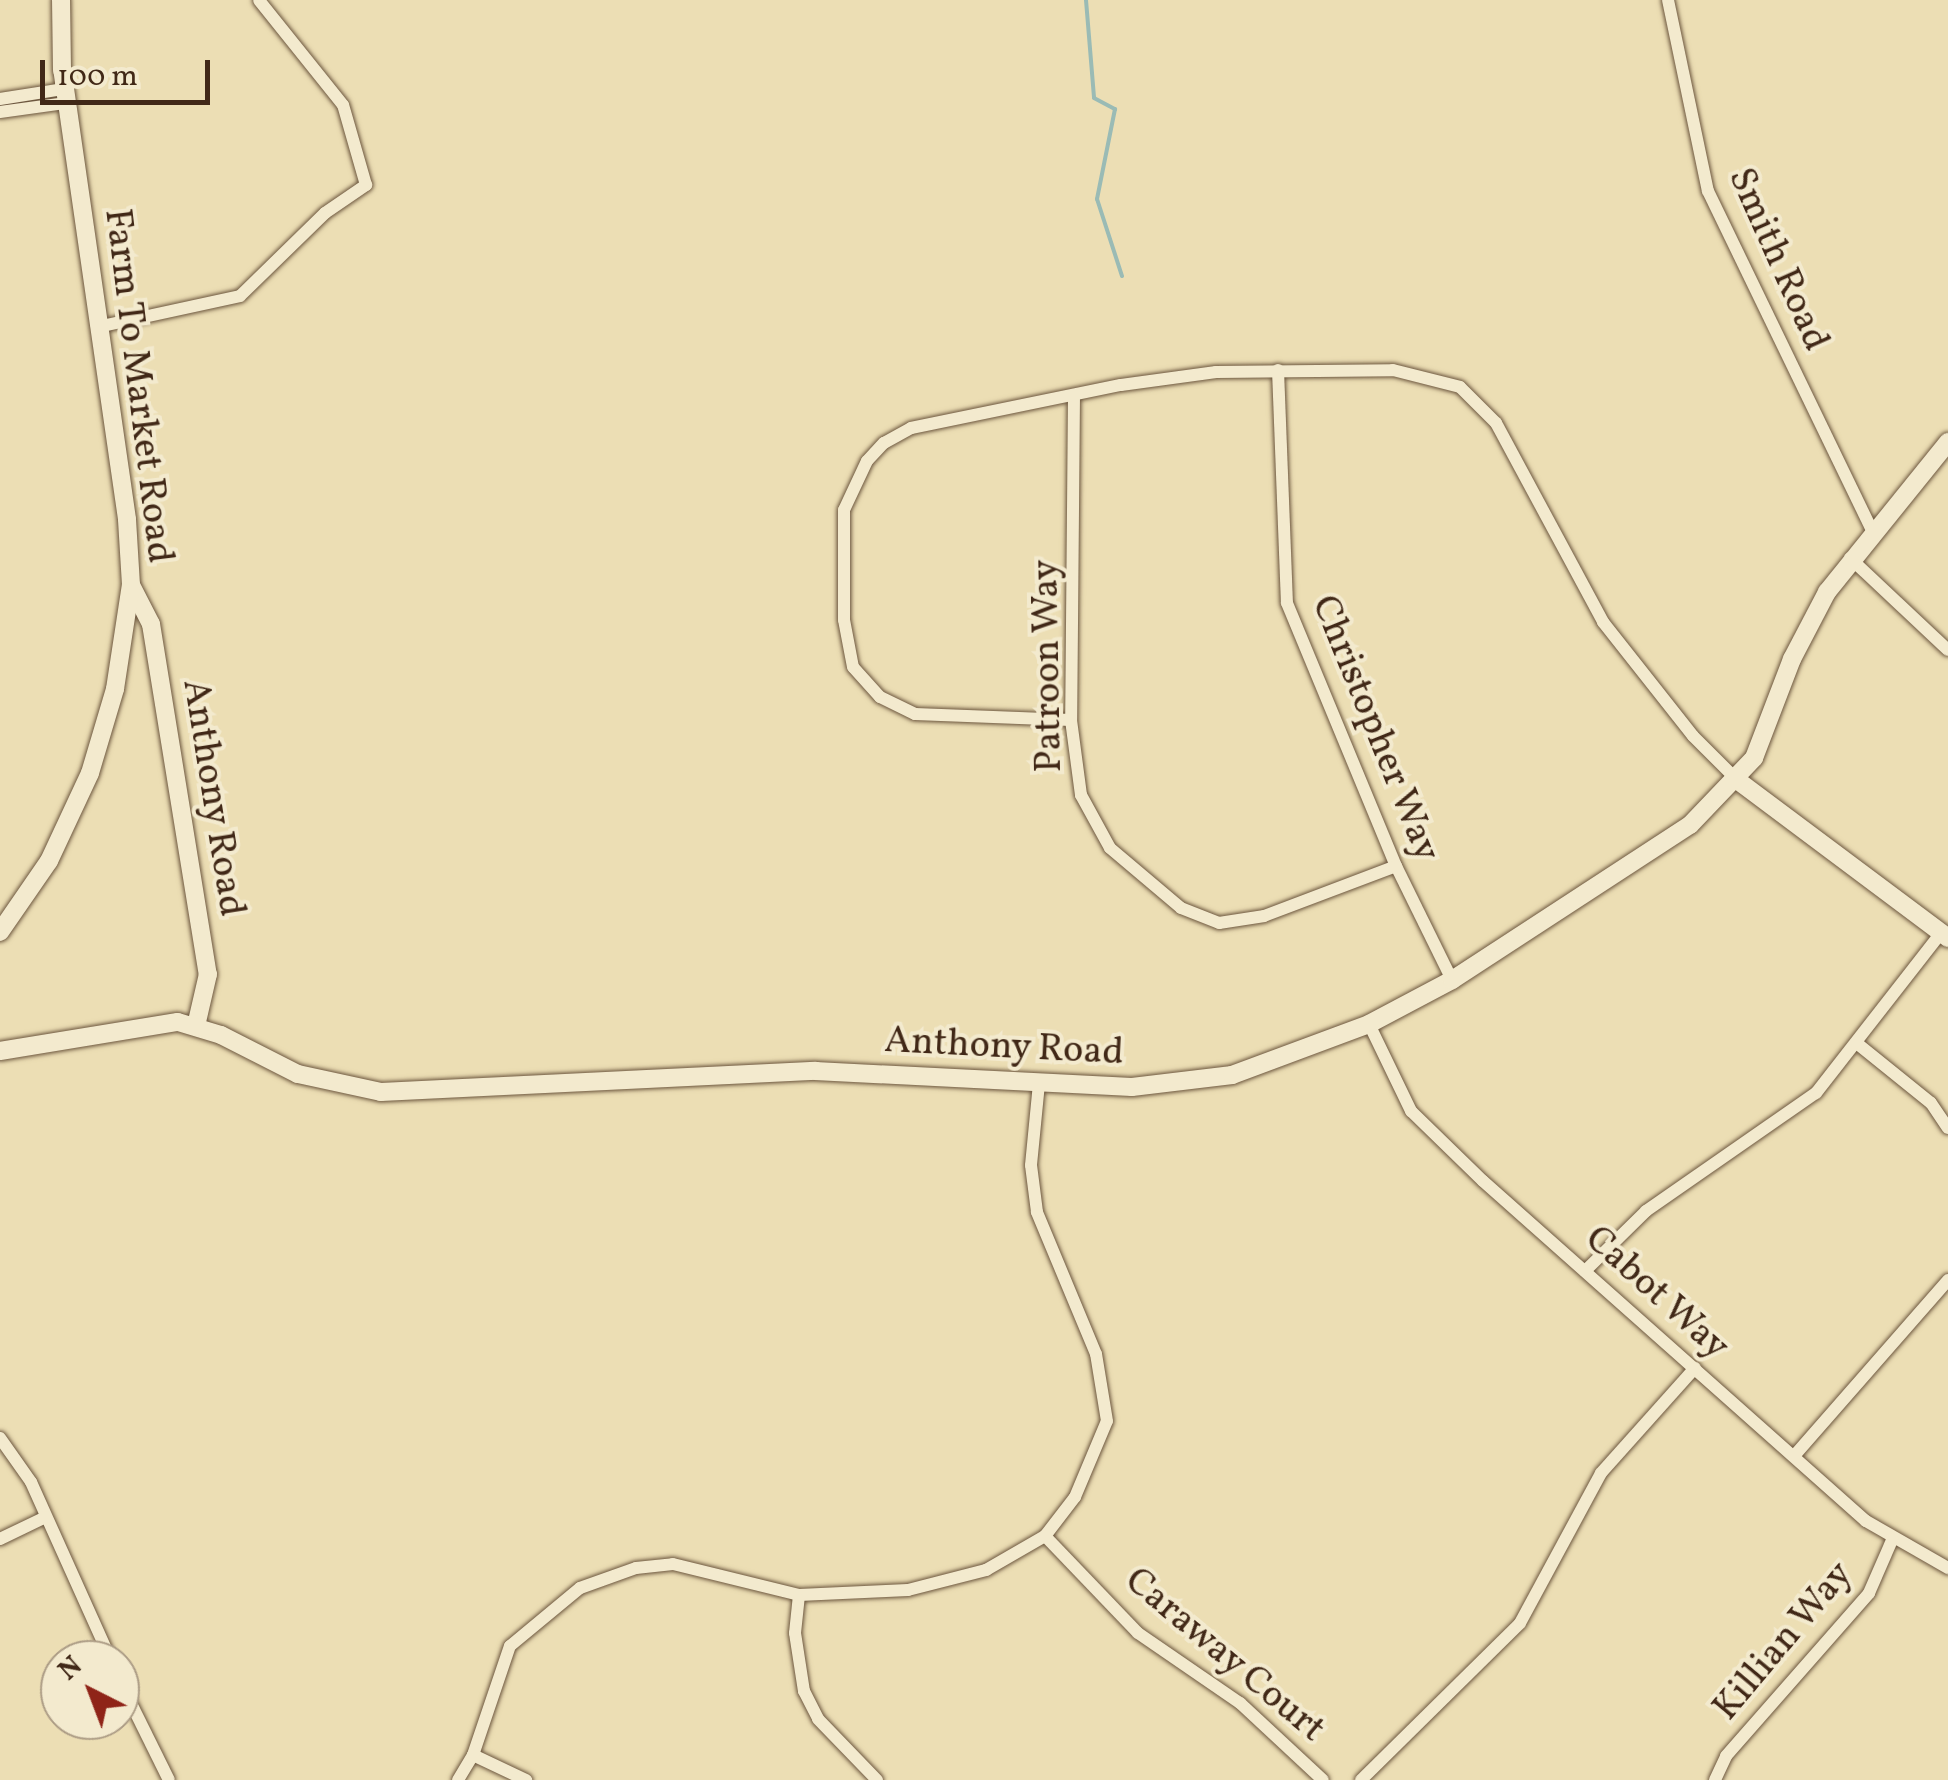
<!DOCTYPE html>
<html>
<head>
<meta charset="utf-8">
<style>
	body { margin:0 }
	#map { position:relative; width:1948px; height:1780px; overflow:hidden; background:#ecdeb4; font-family:Vollkorn,serif }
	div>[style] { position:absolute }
	.stream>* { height:4px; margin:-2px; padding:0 2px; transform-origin:2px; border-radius:2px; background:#9abbb5 }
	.roads { filter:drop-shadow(0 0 2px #6c563e) drop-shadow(0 0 2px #6c563e) }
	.street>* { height:12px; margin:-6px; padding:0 6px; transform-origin:6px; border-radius:6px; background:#f3eace }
	.secondary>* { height:18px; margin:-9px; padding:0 9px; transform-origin:9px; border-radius:9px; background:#f3eace }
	span { translate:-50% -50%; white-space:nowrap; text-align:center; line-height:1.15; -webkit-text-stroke:8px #f3eace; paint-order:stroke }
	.street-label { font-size:38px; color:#412817 }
	.north { position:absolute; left:40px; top:1640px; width:100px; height:100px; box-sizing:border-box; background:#f3eace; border:2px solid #ac9c85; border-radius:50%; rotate:318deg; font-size:28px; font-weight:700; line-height:40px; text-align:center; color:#412817 }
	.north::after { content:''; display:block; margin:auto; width:35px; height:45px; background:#8f2418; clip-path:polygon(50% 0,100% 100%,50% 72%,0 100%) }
	.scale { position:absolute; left:40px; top:60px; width:170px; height:45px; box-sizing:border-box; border:5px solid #412817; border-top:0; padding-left:12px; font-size:30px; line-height:35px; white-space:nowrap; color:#412817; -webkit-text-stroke:8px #f3eace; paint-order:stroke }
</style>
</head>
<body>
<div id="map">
	<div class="stream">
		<div style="left:1086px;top:0;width:98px;rotate:85.3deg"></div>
		<div style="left:1094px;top:98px;width:24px;rotate:28deg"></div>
		<div style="left:1115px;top:109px;width:92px;rotate:101.3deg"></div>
		<div style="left:1097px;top:199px;width:81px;rotate:72deg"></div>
	</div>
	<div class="roads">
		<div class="street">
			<div style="left:1668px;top:0;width:195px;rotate:78.2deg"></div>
			<div style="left:1708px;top:191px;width:377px;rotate:64.2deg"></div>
			<div style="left:0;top:99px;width:65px;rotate:-8.9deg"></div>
			<div style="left:0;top:112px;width:67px;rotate:-7.8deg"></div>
			<div style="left:97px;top:327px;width:146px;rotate:-12.2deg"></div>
			<div style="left:240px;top:296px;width:119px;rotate:-44.3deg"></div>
			<div style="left:325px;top:213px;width:50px;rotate:-34.3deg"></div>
			<div style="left:366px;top:185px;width:83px;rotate:-106deg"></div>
			<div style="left:343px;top:105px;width:134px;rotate:-128.7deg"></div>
			<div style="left:1278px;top:370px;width:233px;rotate:87.8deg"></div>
			<div style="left:1287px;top:603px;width:285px;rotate:67.5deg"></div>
			<div style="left:1396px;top:866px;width:127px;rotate:63.8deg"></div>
			<div style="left:1074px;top:395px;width:325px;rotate:90.5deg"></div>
			<div style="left:1071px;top:720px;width:76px;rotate:82.4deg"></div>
			<div style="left:1081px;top:795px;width:60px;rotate:61.3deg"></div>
			<div style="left:1110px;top:848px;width:93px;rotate:40.2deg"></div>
			<div style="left:1181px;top:908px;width:41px;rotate:21.5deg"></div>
			<div style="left:1219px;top:923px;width:46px;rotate:-8.8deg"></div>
			<div style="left:1264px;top:916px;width:141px;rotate:-20.7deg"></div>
			<div style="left:1850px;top:558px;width:134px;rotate:43.2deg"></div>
			<div style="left:1071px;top:720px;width:156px;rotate:-177.8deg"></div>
			<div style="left:915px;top:714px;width:39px;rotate:-154deg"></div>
			<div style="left:880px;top:697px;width:40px;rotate:-132deg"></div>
			<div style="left:853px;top:667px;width:48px;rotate:-100.8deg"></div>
			<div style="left:844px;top:620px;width:110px;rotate:-90deg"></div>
			<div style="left:844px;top:510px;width:54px;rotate:-64.9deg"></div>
			<div style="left:867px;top:461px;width:25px;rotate:-47deg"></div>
			<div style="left:884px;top:443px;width:31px;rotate:-29deg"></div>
			<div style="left:911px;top:428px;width:214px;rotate:-11.6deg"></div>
			<div style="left:1121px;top:385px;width:96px;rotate:-7.8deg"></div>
			<div style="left:1216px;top:372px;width:177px;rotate:-0.6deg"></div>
			<div style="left:1393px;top:370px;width:69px;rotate:14.2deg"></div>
			<div style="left:1460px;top:387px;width:51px;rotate:45deg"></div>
			<div style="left:1496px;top:423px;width:226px;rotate:61.7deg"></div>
			<div style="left:1603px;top:622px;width:145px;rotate:51.7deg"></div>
			<div style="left:1693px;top:736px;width:62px;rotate:45deg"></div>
			<div style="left:1369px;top:1024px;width:97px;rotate:64.2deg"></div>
			<div style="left:1411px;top:1111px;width:100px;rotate:44.2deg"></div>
			<div style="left:1483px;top:1181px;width:512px;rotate:41.6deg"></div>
			<div style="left:1866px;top:1521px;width:95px;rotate:29.8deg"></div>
			<div style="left:1859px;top:1045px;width:92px;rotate:38.9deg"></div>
			<div style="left:1931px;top:1103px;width:30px;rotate:56deg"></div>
			<div style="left:1585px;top:1271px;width:86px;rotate:-44.5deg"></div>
			<div style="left:1646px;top:1211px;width:207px;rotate:-34.8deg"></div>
			<div style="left:1816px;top:1093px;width:203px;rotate:-52deg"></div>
			<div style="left:0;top:1438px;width:54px;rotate:54.8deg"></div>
			<div style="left:31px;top:1482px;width:195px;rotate:65.8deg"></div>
			<div style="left:1794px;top:1456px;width:234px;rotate:-48.8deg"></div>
			<div style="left:1045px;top:1536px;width:134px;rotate:46.2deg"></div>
			<div style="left:1138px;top:1633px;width:124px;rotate:34.5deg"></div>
			<div style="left:1240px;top:1703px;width:113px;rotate:42.9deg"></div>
			<div style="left:0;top:1539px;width:51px;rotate:-25.6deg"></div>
			<div style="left:799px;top:1595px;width:38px;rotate:96deg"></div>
			<div style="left:795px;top:1633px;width:59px;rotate:81.2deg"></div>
			<div style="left:804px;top:1691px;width:31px;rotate:63deg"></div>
			<div style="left:818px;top:1719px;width:85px;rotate:46deg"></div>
			<div style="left:120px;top:1681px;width:110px;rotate:63.7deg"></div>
			<div style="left:473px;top:1755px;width:59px;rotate:25.3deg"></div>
			<div style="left:458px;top:1780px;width:29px;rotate:-59deg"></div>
			<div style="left:473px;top:1755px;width:115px;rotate:-71.3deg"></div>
			<div style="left:510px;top:1646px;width:91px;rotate:-39.6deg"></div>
			<div style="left:580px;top:1588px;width:59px;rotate:-19.7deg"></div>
			<div style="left:636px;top:1568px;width:37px;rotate:-6deg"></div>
			<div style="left:673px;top:1564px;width:130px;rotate:13.8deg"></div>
			<div style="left:799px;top:1595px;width:109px;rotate:-2.6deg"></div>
			<div style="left:908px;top:1590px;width:81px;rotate:-14.4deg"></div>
			<div style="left:986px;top:1570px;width:68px;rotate:-30deg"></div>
			<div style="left:1045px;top:1536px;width:49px;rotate:-52.4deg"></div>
			<div style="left:1075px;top:1497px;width:82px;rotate:-67.2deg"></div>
			<div style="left:1107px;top:1421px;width:68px;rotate:-99.3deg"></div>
			<div style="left:1096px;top:1354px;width:154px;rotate:-112.6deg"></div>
			<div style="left:1037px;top:1212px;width:47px;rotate:-97.3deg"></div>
			<div style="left:1031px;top:1165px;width:82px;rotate:-84.4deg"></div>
			<div style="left:1361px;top:1780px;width:223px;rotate:-44.6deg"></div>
			<div style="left:1520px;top:1623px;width:170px;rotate:-61.6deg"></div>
			<div style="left:1601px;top:1473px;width:141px;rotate:-48.2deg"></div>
			<div style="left:1715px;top:1780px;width:26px;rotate:-65deg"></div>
			<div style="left:1726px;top:1756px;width:217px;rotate:-48.7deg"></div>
			<div style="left:1869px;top:1593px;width:58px;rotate:-66.5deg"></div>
		</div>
		<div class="secondary">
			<div style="left:131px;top:585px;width:44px;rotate:62.9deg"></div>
			<div style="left:151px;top:624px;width:355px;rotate:80.8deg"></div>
			<div style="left:208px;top:974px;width:53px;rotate:103deg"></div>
			<div style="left:1737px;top:780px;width:264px;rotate:36.8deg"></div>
			<div style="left:0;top:932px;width:86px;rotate:-55.4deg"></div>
			<div style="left:49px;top:861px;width:97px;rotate:-65deg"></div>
			<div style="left:90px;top:773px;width:88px;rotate:-73.4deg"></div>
			<div style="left:115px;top:689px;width:105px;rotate:-81.3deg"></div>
			<div style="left:131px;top:585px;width:66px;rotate:-93.5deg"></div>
			<div style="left:127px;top:519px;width:454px;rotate:-98.2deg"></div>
			<div style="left:62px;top:70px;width:70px;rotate:-90.8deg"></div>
			<div style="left:0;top:1051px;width:180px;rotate:-9.3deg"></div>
			<div style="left:178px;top:1022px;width:45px;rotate:16.8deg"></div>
			<div style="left:221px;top:1035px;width:86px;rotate:26.9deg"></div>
			<div style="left:298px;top:1074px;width:85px;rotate:12.2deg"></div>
			<div style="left:381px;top:1092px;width:435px;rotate:-2.8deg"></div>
			<div style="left:815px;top:1071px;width:317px;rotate:2.9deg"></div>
			<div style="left:1132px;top:1087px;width:101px;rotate:-6.8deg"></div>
			<div style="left:1232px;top:1075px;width:146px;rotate:-20.4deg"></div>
			<div style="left:1369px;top:1024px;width:94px;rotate:-27.9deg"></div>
			<div style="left:1452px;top:980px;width:284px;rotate:-33.1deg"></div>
			<div style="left:1690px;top:825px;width:93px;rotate:-46.3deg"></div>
			<div style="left:1754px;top:758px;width:106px;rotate:-69deg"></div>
			<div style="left:1792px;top:659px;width:76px;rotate:-62.4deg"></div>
			<div style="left:1827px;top:592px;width:193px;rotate:-51.1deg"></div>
		</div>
	</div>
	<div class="street-label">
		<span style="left:1777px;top:260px;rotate:66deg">Smith Road</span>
		<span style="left:137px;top:386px;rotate:83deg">Farm To Market Road</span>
		<span style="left:1049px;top:666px;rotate:-91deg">Patroon Way</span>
		<span style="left:1374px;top:729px;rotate:68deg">Christopher Way</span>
		<span style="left:212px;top:798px;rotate:81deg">Anthony Road</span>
		<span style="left:1004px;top:1048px;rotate:3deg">Anthony Road</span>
		<span style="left:1656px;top:1294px;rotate:42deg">Cabot Way</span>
		<span style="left:1784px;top:1642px;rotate:-50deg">Killian Way</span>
		<span style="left:1224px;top:1656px;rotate:40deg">Caraway Court</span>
	</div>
	<div class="north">N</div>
	<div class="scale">100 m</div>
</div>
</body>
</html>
